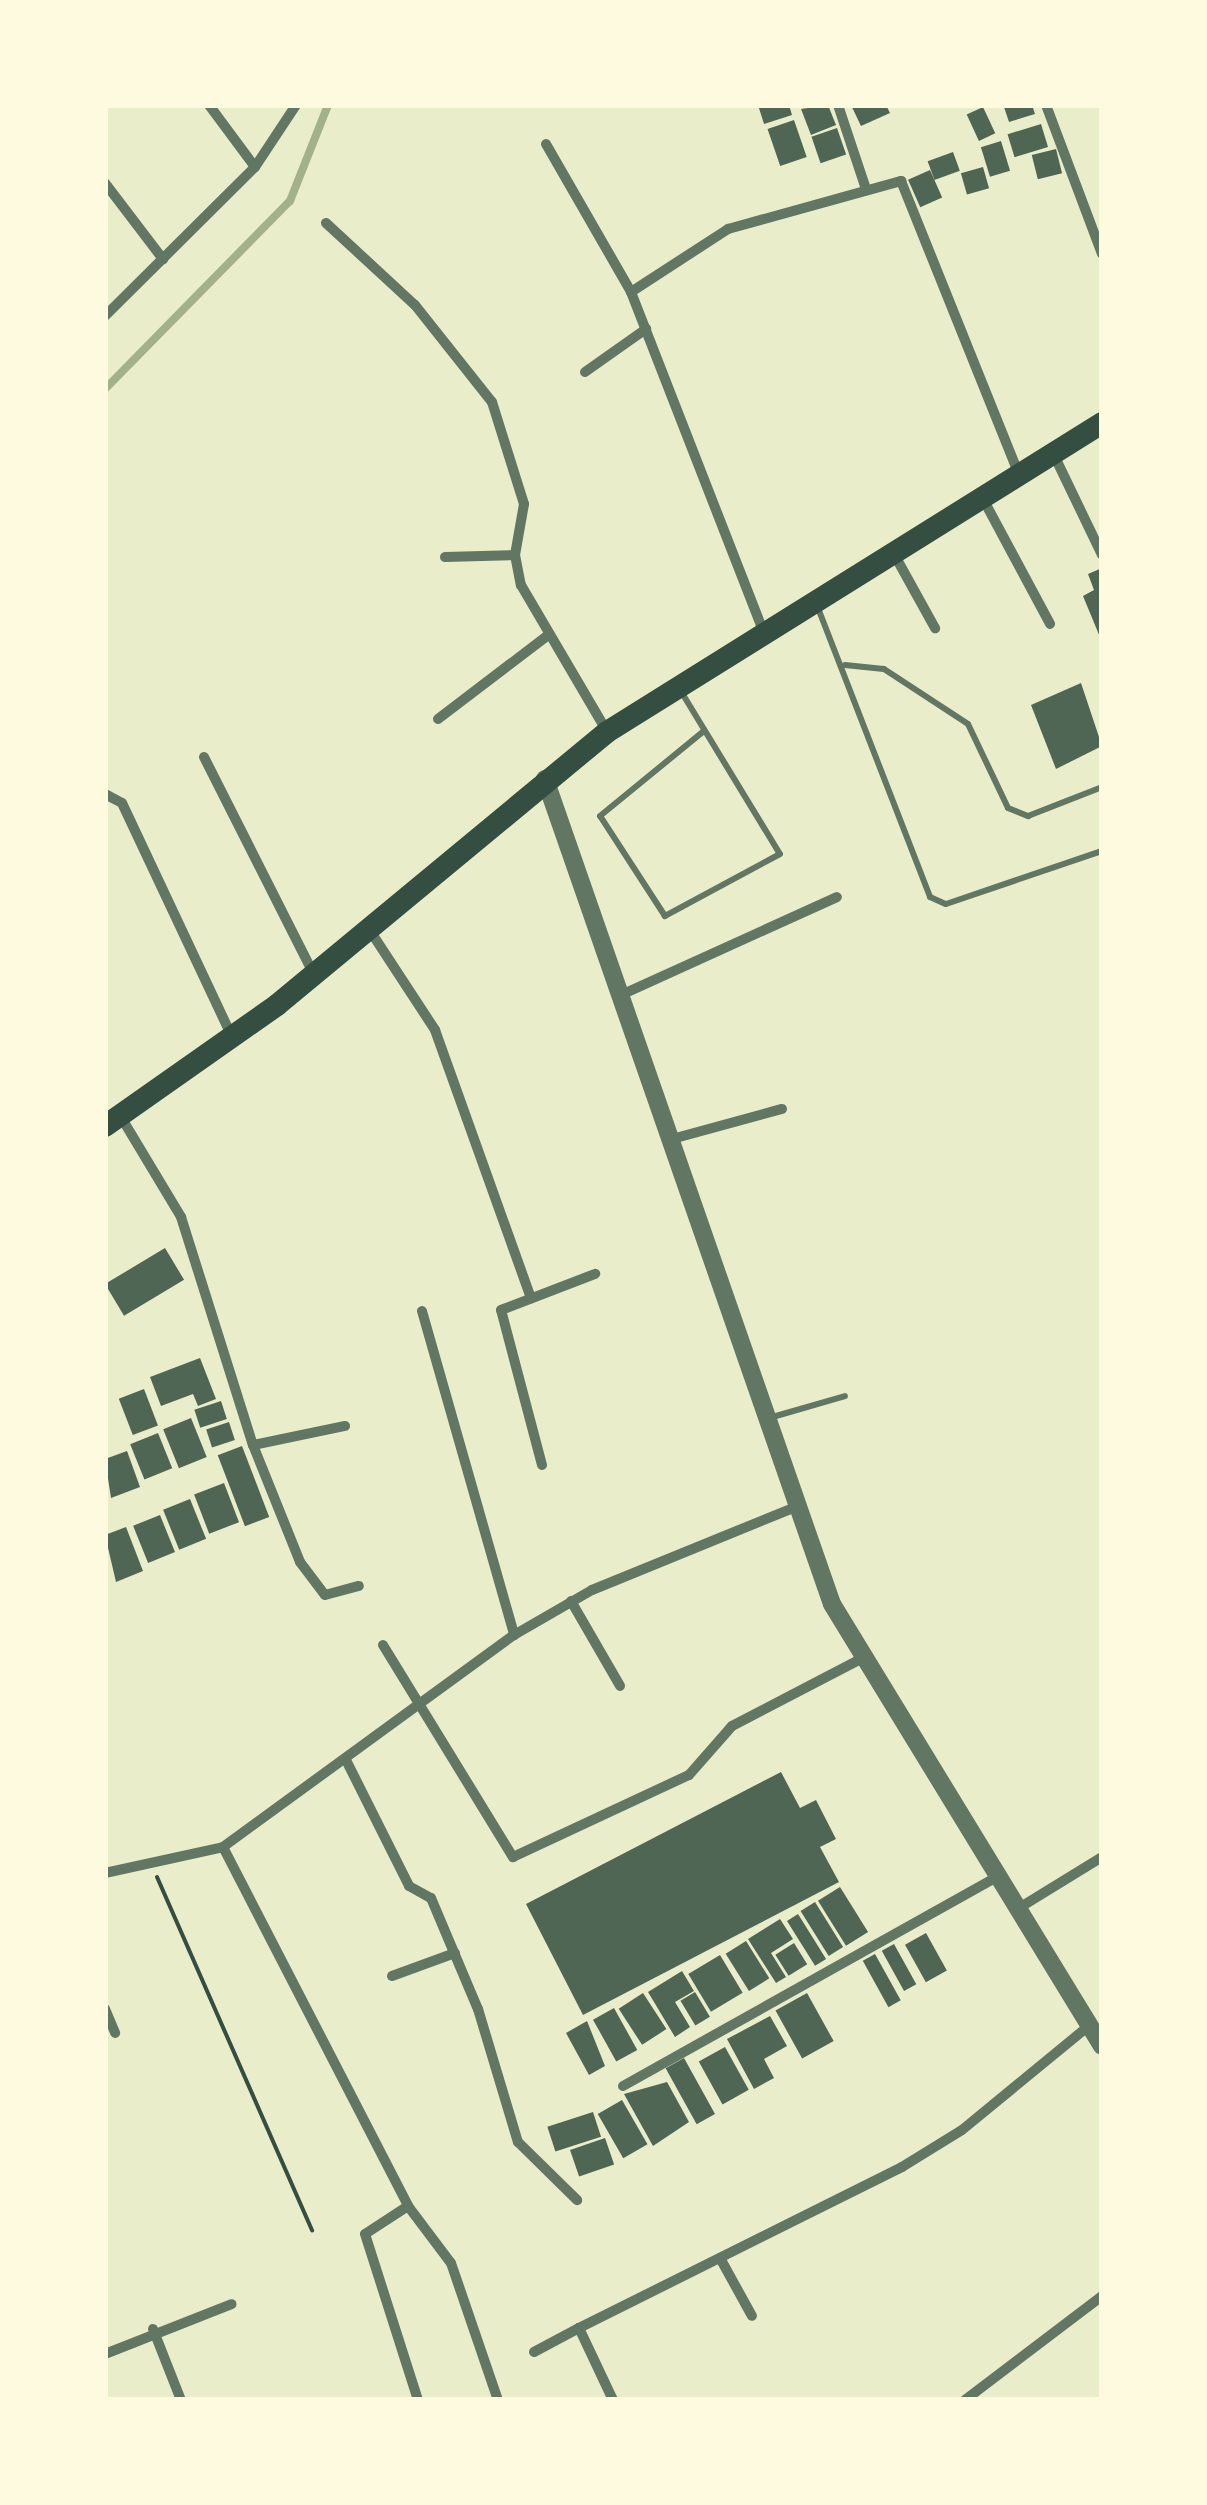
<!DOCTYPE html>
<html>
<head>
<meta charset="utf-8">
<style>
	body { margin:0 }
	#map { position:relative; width:1207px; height:2505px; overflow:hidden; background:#e9edc9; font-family:Jost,sans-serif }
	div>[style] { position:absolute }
	.stream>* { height:8px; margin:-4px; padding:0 4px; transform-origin:4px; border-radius:4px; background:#a3b18a }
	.building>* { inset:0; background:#4f6655; transform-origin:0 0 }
	.path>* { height:4px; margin:-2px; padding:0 2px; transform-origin:2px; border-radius:2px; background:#344e41 }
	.service>* { height:6px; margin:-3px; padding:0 3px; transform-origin:3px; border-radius:3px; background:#617663 }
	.minor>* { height:10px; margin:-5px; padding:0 5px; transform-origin:5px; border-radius:5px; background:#617663 }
	.tertiary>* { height:18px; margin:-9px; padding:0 9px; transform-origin:9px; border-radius:9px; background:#617663 }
	.trunk>* { height:22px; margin:-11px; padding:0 11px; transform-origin:11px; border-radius:11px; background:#344e41 }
	span { translate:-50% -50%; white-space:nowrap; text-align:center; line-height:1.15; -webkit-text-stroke:10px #fefae0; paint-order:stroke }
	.frame { position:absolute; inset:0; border:108px solid #fefae0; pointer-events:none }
</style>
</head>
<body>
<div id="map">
	<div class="stream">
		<div style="left:105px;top:389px;width:264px;rotate:-45.5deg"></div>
		<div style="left:290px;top:201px;width:103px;rotate:-68.4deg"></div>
	</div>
	<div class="building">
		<div style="clip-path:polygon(758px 105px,789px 105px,792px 115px,764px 124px)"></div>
		<div style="clip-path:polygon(828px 105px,836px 125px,811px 135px,801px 109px)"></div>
		<div style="clip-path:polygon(851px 105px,886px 105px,890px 113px,861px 126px)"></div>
		<div style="clip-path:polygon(1032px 105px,1035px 114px,1009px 122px,1004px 107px)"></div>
		<div style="left:983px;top:107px;width:29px;height:18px;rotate:65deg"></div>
		<div style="left:794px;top:120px;width:39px;height:28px;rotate:71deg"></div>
		<div style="left:1041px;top:124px;width:24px;height:35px;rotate:73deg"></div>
		<div style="left:837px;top:128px;width:28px;height:27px;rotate:71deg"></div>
		<div style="left:1001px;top:141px;width:31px;height:21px;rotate:73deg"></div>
		<div style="left:1056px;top:149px;width:25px;height:25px;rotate:76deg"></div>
		<div style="left:953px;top:152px;width:20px;height:27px;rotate:70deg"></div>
		<div style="left:983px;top:167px;width:22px;height:23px;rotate:74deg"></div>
		<div style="left:930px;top:170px;width:30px;height:24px;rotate:66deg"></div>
		<div style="clip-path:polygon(1102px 568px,1102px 642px,1083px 596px,1094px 590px,1088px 574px)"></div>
		<div style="clip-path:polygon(1081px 683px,1102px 746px,1056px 769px,1031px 705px)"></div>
		<div style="left:165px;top:1248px;width:37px;height:70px;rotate:59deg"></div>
		<div style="clip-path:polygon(200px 1358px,216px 1399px,198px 1406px,193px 1394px,161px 1406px,150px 1377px)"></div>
		<div style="left:144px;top:1389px;width:39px;height:27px;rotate:69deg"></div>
		<div style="left:221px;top:1401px;width:19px;height:28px;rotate:72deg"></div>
		<div style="left:191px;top:1418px;width:42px;height:30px;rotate:68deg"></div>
		<div style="left:229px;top:1422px;width:19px;height:24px;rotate:72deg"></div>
		<div style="left:158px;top:1433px;width:38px;height:30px;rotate:68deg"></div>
		<div style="left:242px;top:1446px;width:76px;height:26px;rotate:69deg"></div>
		<div style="clip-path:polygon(127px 1451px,140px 1487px,111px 1498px,105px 1459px)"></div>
		<div style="left:224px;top:1483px;width:42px;height:32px;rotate:69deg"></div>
		<div style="left:190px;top:1499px;width:43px;height:29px;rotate:68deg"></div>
		<div style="left:160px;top:1515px;width:40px;height:29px;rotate:68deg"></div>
		<div style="clip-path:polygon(126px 1527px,143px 1571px,116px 1582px,105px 1535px)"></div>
		<div style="clip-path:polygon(781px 1772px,800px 1808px,816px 1800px,836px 1839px,820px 1847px,839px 1882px,583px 2015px,526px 1904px)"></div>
		<div style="left:840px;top:1887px;width:53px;height:26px;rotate:58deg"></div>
		<div style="left:815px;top:1902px;width:53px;height:17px;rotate:58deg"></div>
		<div style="left:798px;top:1914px;width:53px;height:13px;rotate:58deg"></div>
		<div style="clip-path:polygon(780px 1919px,793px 1939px,771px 1953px,786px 1977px,776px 1983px,748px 1939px)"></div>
		<div style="left:926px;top:1933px;width:43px;height:24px;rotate:61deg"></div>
		<div style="left:746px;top:1941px;width:44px;height:24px;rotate:58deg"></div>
		<div style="left:794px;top:1943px;width:25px;height:22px;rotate:58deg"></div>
		<div style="left:894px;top:1944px;width:46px;height:14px;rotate:61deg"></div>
		<div style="left:875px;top:1954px;width:53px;height:14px;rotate:61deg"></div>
		<div style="left:720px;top:1955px;width:44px;height:37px;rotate:59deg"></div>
		<div style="clip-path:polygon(682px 1971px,694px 1991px,675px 2002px,690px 2027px,675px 2037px,648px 1992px)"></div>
		<div style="left:695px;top:1992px;width:29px;height:17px;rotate:59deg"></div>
		<div style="left:643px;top:1993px;width:43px;height:29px;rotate:57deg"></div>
		<div style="left:807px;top:1993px;width:55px;height:36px;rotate:61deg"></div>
		<div style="left:614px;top:2008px;width:48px;height:24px;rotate:61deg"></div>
		<div style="clip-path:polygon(770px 2016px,787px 2046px,764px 2059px,774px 2078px,754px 2089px,727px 2039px)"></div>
		<div style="clip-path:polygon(587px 2021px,605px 2066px,589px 2075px,566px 2033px)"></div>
		<div style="left:725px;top:2047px;width:49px;height:30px;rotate:61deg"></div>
		<div style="left:684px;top:2058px;width:64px;height:21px;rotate:61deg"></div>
		<div style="clip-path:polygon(667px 2082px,689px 2122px,653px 2146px,624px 2094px)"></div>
		<div style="left:622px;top:2100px;width:51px;height:28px;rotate:60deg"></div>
		<div style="left:593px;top:2112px;width:26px;height:48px;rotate:72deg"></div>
		<div style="left:605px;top:2138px;width:28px;height:37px;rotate:71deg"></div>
	</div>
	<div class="path">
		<div style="left:157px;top:1877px;width:386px;rotate:66.3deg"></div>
	</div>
	<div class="service">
		<div style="left:818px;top:608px;width:310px;rotate:68.8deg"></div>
		<div style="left:930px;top:897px;width:17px;rotate:24deg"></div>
		<div style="left:946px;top:904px;width:165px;rotate:-18.8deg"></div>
		<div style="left:845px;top:665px;width:39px;rotate:6deg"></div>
		<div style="left:884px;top:669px;width:100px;rotate:33.2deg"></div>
		<div style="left:968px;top:724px;width:93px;rotate:64.5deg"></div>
		<div style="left:1008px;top:808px;width:22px;rotate:22deg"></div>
		<div style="left:1028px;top:816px;width:79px;rotate:-21.4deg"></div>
		<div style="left:682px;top:693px;width:188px;rotate:58.7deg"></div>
		<div style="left:780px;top:854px;width:131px;rotate:151.7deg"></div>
		<div style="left:665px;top:916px;width:119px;rotate:-123deg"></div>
		<div style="left:600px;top:816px;width:134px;rotate:-39.3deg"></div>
		<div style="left:769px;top:1418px;width:79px;rotate:-16.1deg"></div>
	</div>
	<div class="minor">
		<div style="left:209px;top:105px;width:77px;rotate:53.4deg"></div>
		<div style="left:838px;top:105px;width:89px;rotate:71.6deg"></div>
		<div style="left:1046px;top:105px;width:159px;rotate:69.4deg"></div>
		<div style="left:546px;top:144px;width:171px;rotate:60.1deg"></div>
		<div style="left:631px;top:292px;width:366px;rotate:68.7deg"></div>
		<div style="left:105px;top:183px;width:96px;rotate:52.7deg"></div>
		<div style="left:326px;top:223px;width:121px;rotate:42.7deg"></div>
		<div style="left:415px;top:305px;width:124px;rotate:51.6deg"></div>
		<div style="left:492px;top:402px;width:107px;rotate:72.6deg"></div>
		<div style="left:524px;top:504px;width:52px;rotate:100deg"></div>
		<div style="left:515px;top:555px;width:31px;rotate:79deg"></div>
		<div style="left:521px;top:585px;width:168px;rotate:59.6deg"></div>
		<div style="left:631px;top:292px;width:116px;rotate:-33deg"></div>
		<div style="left:728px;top:229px;width:180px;rotate:-15.5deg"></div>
		<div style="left:901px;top:181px;width:314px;rotate:68.1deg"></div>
		<div style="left:105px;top:316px;width:211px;rotate:-44.8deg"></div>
		<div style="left:255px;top:167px;width:74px;rotate:-56.5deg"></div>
		<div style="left:585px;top:372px;width:75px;rotate:-35.2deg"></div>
		<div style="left:1053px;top:453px;width:113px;rotate:64.3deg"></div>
		<div style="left:982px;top:497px;width:144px;rotate:61.8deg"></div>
		<div style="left:894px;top:554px;width:85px;rotate:61deg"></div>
		<div style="left:445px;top:557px;width:70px;rotate:-1.6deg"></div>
		<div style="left:438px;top:719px;width:137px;rotate:-37.3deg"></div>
		<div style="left:204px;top:757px;width:244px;rotate:63.2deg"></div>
		<div style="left:105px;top:794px;width:19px;rotate:28deg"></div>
		<div style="left:122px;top:803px;width:256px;rotate:64.8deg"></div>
		<div style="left:369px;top:929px;width:121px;rotate:56.8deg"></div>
		<div style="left:435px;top:1030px;width:285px;rotate:70.3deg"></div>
		<div style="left:621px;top:995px;width:237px;rotate:-24.4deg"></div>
		<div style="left:121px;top:1117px;width:117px;rotate:59deg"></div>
		<div style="left:181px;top:1217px;width:239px;rotate:72.5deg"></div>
		<div style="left:253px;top:1445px;width:126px;rotate:68.1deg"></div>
		<div style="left:300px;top:1562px;width:41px;rotate:52.9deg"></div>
		<div style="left:325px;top:1595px;width:35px;rotate:-15deg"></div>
		<div style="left:672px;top:1139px;width:114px;rotate:-15.3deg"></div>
		<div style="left:422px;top:1311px;width:337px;rotate:74.1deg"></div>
		<div style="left:253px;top:1445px;width:94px;rotate:-11.7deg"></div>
		<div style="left:542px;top:1465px;width:160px;rotate:-104.8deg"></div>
		<div style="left:501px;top:1310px;width:101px;rotate:-21deg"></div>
		<div style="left:571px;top:1601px;width:98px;rotate:60deg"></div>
		<div style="left:383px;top:1645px;width:249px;rotate:58.5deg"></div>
		<div style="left:513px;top:1857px;width:194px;rotate:-25deg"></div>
		<div style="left:689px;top:1775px;width:65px;rotate:-48.7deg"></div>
		<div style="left:732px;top:1726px;width:143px;rotate:-27.5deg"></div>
		<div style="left:346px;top:1760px;width:141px;rotate:63.4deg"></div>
		<div style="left:409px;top:1886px;width:25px;rotate:29deg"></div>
		<div style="left:431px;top:1898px;width:121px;rotate:67.1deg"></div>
		<div style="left:478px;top:2009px;width:139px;rotate:73.3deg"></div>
		<div style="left:518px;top:2142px;width:83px;rotate:44.5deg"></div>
		<div style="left:223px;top:1847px;width:404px;rotate:62.7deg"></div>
		<div style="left:408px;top:2206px;width:51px;rotate:146.9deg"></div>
		<div style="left:365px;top:2234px;width:174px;rotate:72.3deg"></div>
		<div style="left:105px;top:1873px;width:121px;rotate:-12.4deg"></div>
		<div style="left:223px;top:1847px;width:360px;rotate:-36.1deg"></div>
		<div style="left:514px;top:1635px;width:90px;rotate:-30deg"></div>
		<div style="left:592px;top:1590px;width:217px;rotate:-22.2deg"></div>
		<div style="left:1019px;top:1908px;width:97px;rotate:-31.6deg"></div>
		<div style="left:392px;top:1976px;width:67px;rotate:-20.1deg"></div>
		<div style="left:105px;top:2009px;width:26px;rotate:67deg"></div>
		<div style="left:623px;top:2086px;width:431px;rotate:-29.2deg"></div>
		<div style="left:408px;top:2206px;width:71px;rotate:53deg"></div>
		<div style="left:451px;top:2263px;width:145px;rotate:71.1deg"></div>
		<div style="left:720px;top:2258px;width:66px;rotate:61.1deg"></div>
		<div style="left:153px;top:2329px;width:76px;rotate:68.5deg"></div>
		<div style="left:534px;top:2352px;width:51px;rotate:-28.1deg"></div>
		<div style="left:105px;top:2354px;width:136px;rotate:-21.5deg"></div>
		<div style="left:613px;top:2400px;width:80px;rotate:-115.3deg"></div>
		<div style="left:579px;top:2328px;width:361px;rotate:-26.5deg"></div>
		<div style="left:902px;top:2167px;width:70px;rotate:-31.7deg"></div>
		<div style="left:962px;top:2130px;width:166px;rotate:-39.4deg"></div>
		<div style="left:965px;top:2400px;width:172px;rotate:-37.2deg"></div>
	</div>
	<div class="tertiary">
		<div style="left:545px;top:779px;width:873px;rotate:70.82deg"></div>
		<div style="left:832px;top:1604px;width:518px;rotate:58.58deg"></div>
	</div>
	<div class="trunk">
		<div style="left:105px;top:1126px;width:210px;rotate:-35.1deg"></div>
		<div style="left:277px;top:1005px;width:428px;rotate:-39.6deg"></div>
		<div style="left:607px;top:732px;width:584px;rotate:-31.97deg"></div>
	</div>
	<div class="frame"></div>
</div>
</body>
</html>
